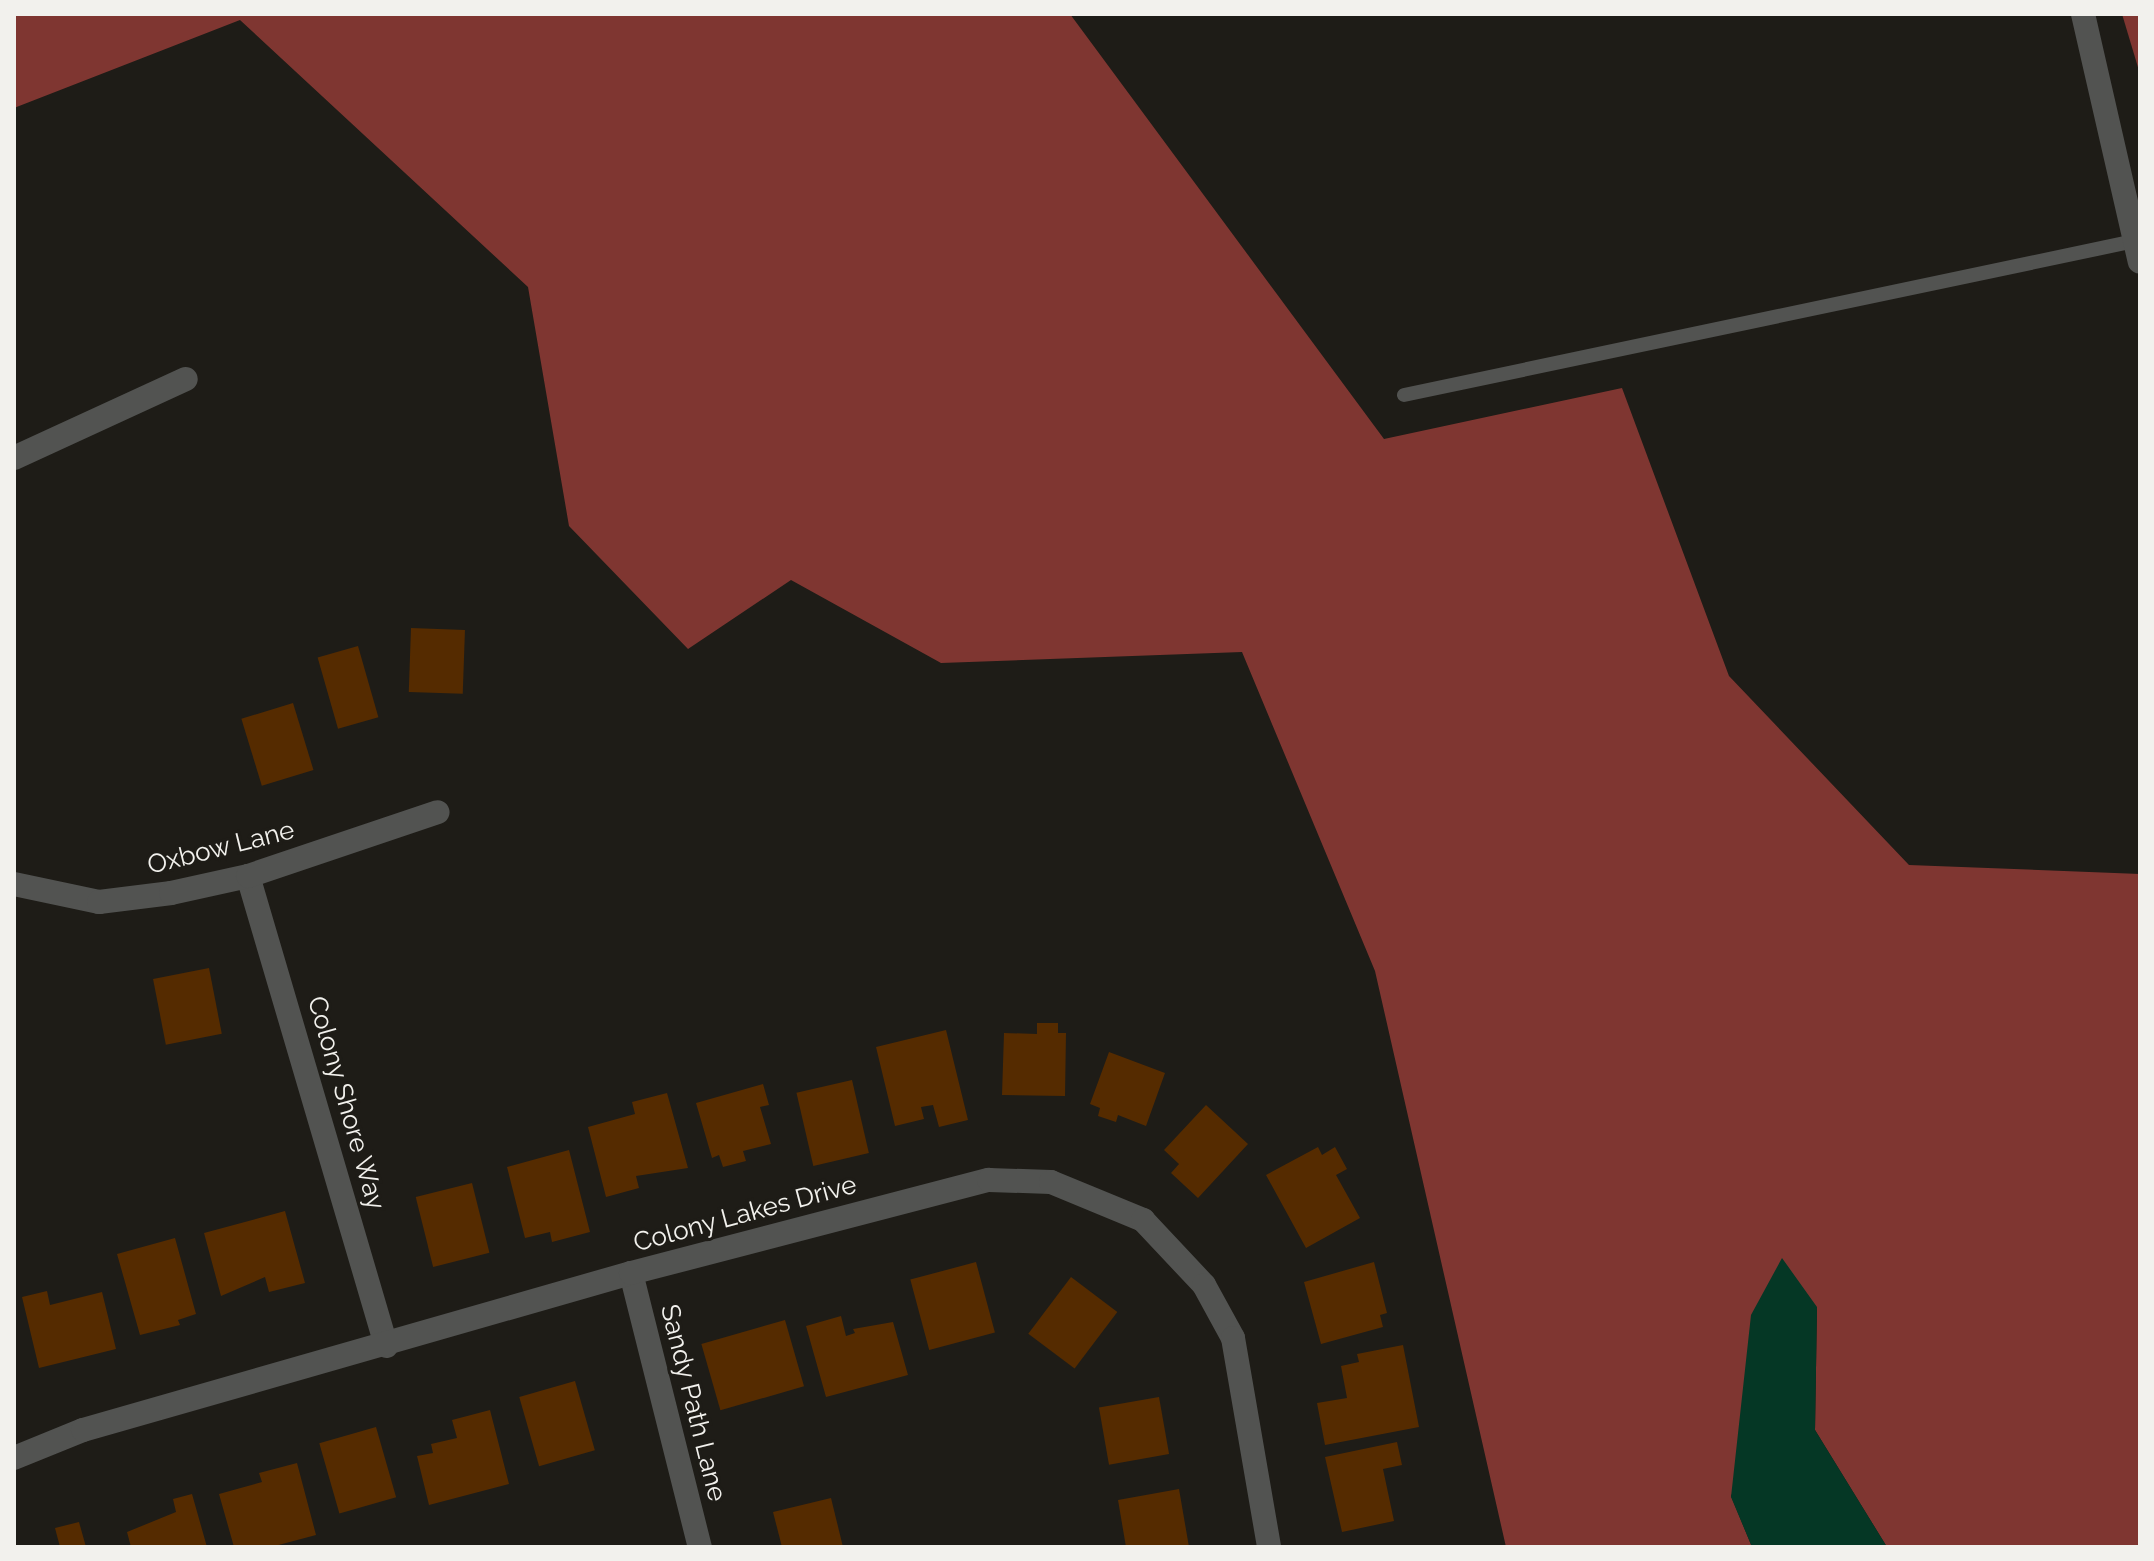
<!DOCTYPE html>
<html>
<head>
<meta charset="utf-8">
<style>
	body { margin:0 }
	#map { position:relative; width:2154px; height:1561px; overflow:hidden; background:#1e1c17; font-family:Raleway,sans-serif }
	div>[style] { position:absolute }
	.forest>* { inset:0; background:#7f3631 }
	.water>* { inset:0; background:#053725 }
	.building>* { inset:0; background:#552b00; transform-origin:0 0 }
	.service>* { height:14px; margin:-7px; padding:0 7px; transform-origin:7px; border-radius:7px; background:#525351 }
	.minor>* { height:24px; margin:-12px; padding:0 12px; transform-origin:12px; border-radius:12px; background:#525351 }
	span { translate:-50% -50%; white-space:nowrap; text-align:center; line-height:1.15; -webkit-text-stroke:6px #1e1c17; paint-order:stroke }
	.street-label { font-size:26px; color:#f2f1ed }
	.frame { position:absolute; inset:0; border:16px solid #f2f1ed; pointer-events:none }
</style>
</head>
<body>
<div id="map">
	<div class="forest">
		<div style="clip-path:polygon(14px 14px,1070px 14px,1384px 439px,1622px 388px,1729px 676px,1909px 865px,2140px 874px,2140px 1547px,1887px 1547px,1815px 1430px,1817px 1308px,1731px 1496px,1752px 1547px,1506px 1547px,1375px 971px,1242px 652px,941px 663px,791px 580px,688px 649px,569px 526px,528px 287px,240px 20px,14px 108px)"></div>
		<div style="clip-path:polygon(2122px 14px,2140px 14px,2140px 74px)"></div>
	</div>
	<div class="water">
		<div style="clip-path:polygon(1782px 1258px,1817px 1307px,1815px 1430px,1887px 1547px,1752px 1547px,1731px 1497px,1751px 1315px)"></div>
	</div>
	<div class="building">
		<div style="left:411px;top:628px;width:54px;height:64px;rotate:2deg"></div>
		<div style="left:358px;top:646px;width:74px;height:42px;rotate:74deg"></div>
		<div style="left:293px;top:703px;width:70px;height:54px;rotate:73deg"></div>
		<div style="left:209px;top:968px;width:67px;height:57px;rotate:79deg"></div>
		<div style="clip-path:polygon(1037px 1023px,1058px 1023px,1058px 1033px,1066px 1033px,1065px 1096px,1002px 1095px,1004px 1033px,1037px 1034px)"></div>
		<div style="clip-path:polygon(946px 1030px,968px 1120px,939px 1127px,933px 1105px,921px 1107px,924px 1119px,895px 1126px,876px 1047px)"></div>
		<div style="clip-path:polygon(1109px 1052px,1165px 1073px,1146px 1126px,1118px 1115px,1116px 1122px,1098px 1116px,1100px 1108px,1090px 1104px)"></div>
		<div style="left:852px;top:1080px;width:75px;height:57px;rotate:77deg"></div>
		<div style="clip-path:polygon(763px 1084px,769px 1105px,760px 1107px,771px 1144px,743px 1151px,746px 1161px,723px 1167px,719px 1155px,712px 1158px,696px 1103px)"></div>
		<div style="clip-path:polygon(667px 1093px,688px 1168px,636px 1176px,639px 1188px,606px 1197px,588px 1127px,635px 1114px,632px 1102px)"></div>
		<div style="clip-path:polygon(1206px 1105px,1248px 1144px,1198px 1198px,1171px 1173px,1179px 1164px,1164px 1150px)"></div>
		<div style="clip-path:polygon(1318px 1147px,1322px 1155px,1335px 1147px,1347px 1169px,1336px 1175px,1360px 1218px,1306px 1248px,1266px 1175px)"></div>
		<div style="clip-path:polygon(569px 1150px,590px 1232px,552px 1242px,550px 1232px,525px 1238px,507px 1167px)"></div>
		<div style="left:472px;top:1183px;width:72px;height:58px;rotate:76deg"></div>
		<div style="clip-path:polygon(285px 1211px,305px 1283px,269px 1292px,265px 1277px,221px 1296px,204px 1233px)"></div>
		<div style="clip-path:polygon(175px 1238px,196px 1314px,178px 1320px,180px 1325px,140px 1335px,117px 1254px)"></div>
		<div style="left:976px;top:1262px;width:73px;height:68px;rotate:75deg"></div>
		<div style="clip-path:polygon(1374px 1262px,1387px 1313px,1380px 1315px,1383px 1327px,1321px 1344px,1304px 1282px)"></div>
		<div style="left:1071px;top:1277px;width:58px;height:71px;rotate:37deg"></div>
		<div style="clip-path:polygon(47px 1291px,50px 1305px,102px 1292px,116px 1349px,39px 1368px,22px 1297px)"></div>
		<div style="clip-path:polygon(841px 1316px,846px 1336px,855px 1333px,853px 1329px,893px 1322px,908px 1375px,826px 1397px,806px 1326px)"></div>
		<div style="left:785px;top:1320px;width:69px;height:87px;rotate:74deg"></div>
		<div style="clip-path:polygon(1403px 1345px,1419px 1427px,1325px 1445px,1317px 1403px,1347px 1398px,1341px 1366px,1359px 1362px,1357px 1354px)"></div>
		<div style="left:575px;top:1381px;width:72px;height:58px;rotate:74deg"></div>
		<div style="left:1159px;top:1397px;width:58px;height:61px;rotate:80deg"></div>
		<div style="clip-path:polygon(490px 1410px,509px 1484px,429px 1505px,417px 1456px,433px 1453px,431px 1444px,457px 1438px,452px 1420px)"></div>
		<div style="left:376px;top:1427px;width:73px;height:59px;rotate:74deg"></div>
		<div style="clip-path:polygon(1397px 1442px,1402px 1465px,1383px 1469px,1394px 1521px,1342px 1532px,1325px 1457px)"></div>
		<div style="clip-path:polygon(297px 1463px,316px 1535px,271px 1547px,234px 1547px,219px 1494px,262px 1482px,259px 1473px)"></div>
		<div style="clip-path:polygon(1179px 1489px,1189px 1547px,1126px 1547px,1118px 1500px)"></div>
		<div style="clip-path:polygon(192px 1494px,207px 1547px,131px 1547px,127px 1532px,176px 1512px,173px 1499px)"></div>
		<div style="clip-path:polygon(831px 1498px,843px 1547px,782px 1547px,773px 1512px)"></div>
		<div style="clip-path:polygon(79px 1522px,86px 1547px,60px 1547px,55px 1528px)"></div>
	</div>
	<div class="service">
		<div style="left:1404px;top:395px;width:747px;rotate:-11.9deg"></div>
	</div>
	<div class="minor">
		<div style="left:2083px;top:14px;width:254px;rotate:77.1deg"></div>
		<div style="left:14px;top:458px;width:189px;rotate:-24.7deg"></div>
		<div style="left:248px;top:876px;width:490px;rotate:73.6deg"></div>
		<div style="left:14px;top:884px;width:87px;rotate:12deg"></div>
		<div style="left:99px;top:902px;width:73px;rotate:-7.1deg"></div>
		<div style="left:171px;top:893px;width:79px;rotate:-12.4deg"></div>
		<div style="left:248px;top:876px;width:200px;rotate:-18.6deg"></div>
		<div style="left:631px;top:1273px;width:283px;rotate:75.9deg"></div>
		<div style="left:14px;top:1458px;width:74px;rotate:-22.1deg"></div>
		<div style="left:83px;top:1430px;width:570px;rotate:-15.99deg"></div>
		<div style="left:631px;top:1273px;width:370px;rotate:-14.6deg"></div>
		<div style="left:989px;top:1180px;width:62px;rotate:1.8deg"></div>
		<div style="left:1051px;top:1182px;width:100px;rotate:22.4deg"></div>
		<div style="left:1143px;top:1220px;width:89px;rotate:46.8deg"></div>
		<div style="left:1204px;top:1285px;width:60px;rotate:61.3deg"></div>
		<div style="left:1233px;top:1338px;width:212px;rotate:80.2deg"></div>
	</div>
	<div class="street-label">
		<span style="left:221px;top:848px;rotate:-14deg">Oxbow Lane</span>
		<span style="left:346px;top:1103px;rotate:74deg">Colony Shore Way</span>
		<span style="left:745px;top:1214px;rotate:-15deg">Colony Lakes Drive</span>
		<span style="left:693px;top:1403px;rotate:76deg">Sandy Path Lane</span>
	</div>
	<div class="frame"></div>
</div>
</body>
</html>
